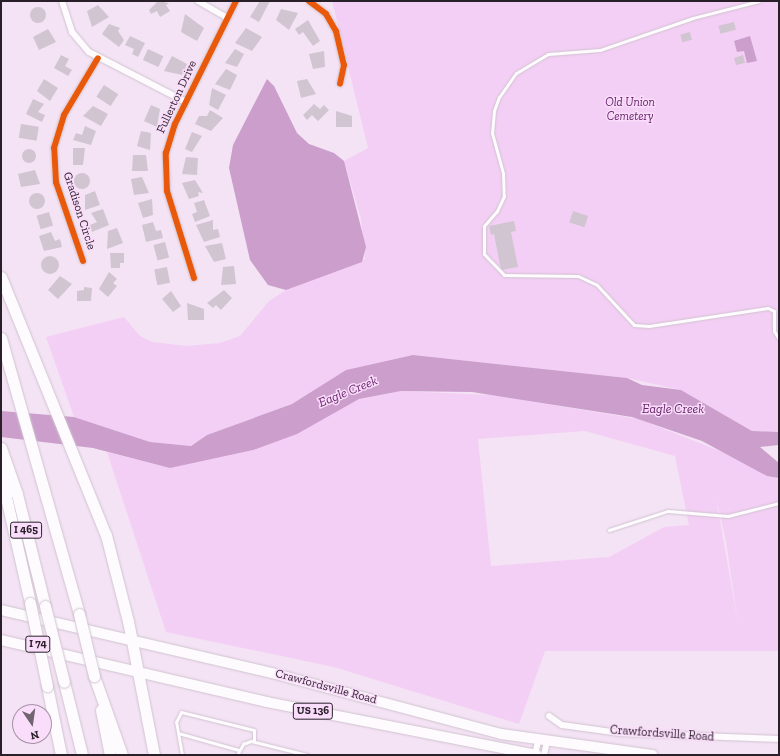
<!DOCTYPE html>
<html>
<head>
<meta charset="utf-8">
<style>
	body { margin:0 }
	#map { position:relative; width:780px; height:756px; overflow:hidden; background:#f4e3f4; font-family:"Zilla Slab",serif }
	div>[style] { position:absolute }
	.green>* { inset:0; background:#f4cff5 }
	.water>* { inset:0; background:#cb9ecc }
	.building>* { inset:0; background:#d1c5d1; transform-origin:0 0 }
	.round { border-radius:50% }
	.roads { filter:drop-shadow(0 0 1px #d0c3d0) drop-shadow(0 0 1px #d0c3d0) }
	.lane>* { height:3px; margin:-1.5px; padding:0 1.5px; transform-origin:1.5px; border-radius:1.5px; background:#fdfbfd }
	.street>* { height:6px; margin:-3px; padding:0 3px; transform-origin:3px; border-radius:3px; background:#fdfbfd }
	.primary>* { height:10px; margin:-5px; padding:0 5px; transform-origin:5px; border-radius:5px; background:#fdfbfd }
	.highway>* { height:11px; margin:-5.5px; padding:0 5.5px; transform-origin:5.5px; border-radius:5.5px; background:#fdfbfd }
	.bridges { filter:drop-shadow(0 0 1px #d0c3d0) drop-shadow(0 0 1px #d0c3d0) }
	.highway-bridge>* { height:11px; margin:-5.5px; padding:0 5.5px; transform-origin:5.5px; border-radius:5.5px; background:#fdfbfd }
	.cycleway>* { height:6px; margin:-3px; padding:0 3px; transform-origin:3px; border-radius:3px; background:#e8590c }
	span { translate:-50% -50%; white-space:nowrap; text-align:center; line-height:1.15; -webkit-text-stroke:3px #faddfa; paint-order:stroke }
	.shield-label span { padding:1px 3px; background:#faddfa; border:1px solid; border-radius:3px; -webkit-text-stroke-width:0 }
	.shield-label { font-size:11px; color:#291f29; font-weight:700 }
	.street-label { font-size:12px; color:#291f29 }
	.park-label { font-size:12px; color:#621d66; font-style:italic }
	.water-label { font-size:13px; color:#68236b; font-style:italic }
	.frame { position:absolute; inset:0; border:2px solid #291f29; pointer-events:none }
	.north { position:absolute; left:12px; top:704px; width:40px; height:40px; box-sizing:border-box; background:#faddfa; border:1px solid #a691a6; border-radius:50%; rotate:167deg; font-size:11px; font-weight:700; line-height:16px; text-align:center; color:#291f29 }
	.north::after { content:''; display:block; margin:auto; width:14px; height:18px; background:#706470; clip-path:polygon(50% 0,100% 100%,50% 72%,0 100%) }
</style>
</head>
<body>
<div id="map">
	<div class="green">
		<div style="clip-path:polygon(332px 1px,779px 1px,779px 432px,752px 431px,681px 390px,627px 378px,413px 355px,346px 370px,292px 404px,207px 435px,191px 446px,150px 442px,74px 417px,46px 337px,124px 317px,140px 336px,152px 342px,187px 346px,220px 343px,240px 336px,269px 301px,286px 290px,365px 259px,361px 219px,344px 161px,368px 148px)"></div>
		<div style="clip-path:polygon(evenodd,401px 391px,491px 395px,639px 419px,735px 457px,779px 479px,779px 651px,545px 651px,519px 724px,334px 667px,166px 632px,107px 452px,170px 468px,359px 399px,401px 391px,585px 431px,675px 456px,689px 525px,664px 527px,609px 557px,491px 566px,478px 439px,585px 431px,401px 391px,716px 498px,726px 541px,738px 624px,738px 623px,716px 498px)"></div>
	</div>
	<div class="water">
		<div style="clip-path:polygon(750px 36px,757px 61px,747px 63px,744px 51px,737px 52px,734px 41px)"></div>
		<div style="clip-path:polygon(267px 79px,274px 86px,297px 133px,309px 144px,334px 153px,344px 161px,366px 247px,362px 262px,286px 290px,268px 285px,250px 260px,229px 168px,233px 145px)"></div>
		<div style="clip-path:polygon(413px 355px,627px 378px,642px 385px,681px 390px,752px 431px,779px 432px,779px 445px,760px 447px,779px 463px,779px 478px,767px 476px,702px 441px,632px 417px,472px 392px,401px 391px,359px 399px,297px 434px,253px 450px,170px 468px,93px 448px,1px 437px,1px 411px,74px 417px,150px 442px,191px 446px,207px 435px,292px 404px,346px 370px)"></div>
	</div>
	<div class="building">
		<div style="clip-path:polygon(158px 1px,169px 3px,166px 5px,170px 11px,160px 17px,157px 11px,151px 14px,149px 10px)"></div>
		<div style="clip-path:polygon(260px 1px,270px 1px,259px 22px,250px 17px)"></div>
		<div style="clip-path:polygon(98px 5px,109px 17px,92px 27px,87px 11px)"></div>
		<div class="round" style="left:30px;top:7px;width:16px;height:16px"></div>
		<div style="clip-path:polygon(281px 9px,298px 13px,289px 30px,276px 20px)"></div>
		<div style="clip-path:polygon(185px 14px,204px 28px,197px 41px,181px 32px)"></div>
		<div style="clip-path:polygon(308px 20px,320px 41px,313px 46px,303px 32px,299px 35px,295px 29px)"></div>
		<div style="left:734px;top:22px;width:8px;height:16px;rotate:76deg"></div>
		<div style="clip-path:polygon(109px 24px,120px 28px,118px 31px,124px 40px,119px 47px,102px 34px)"></div>
		<div style="clip-path:polygon(246px 28px,262px 37px,252px 51px,235px 43px)"></div>
		<div style="clip-path:polygon(48px 29px,56px 42px,39px 50px,33px 37px)"></div>
		<div style="left:690px;top:32px;width:8px;height:10px;rotate:76deg"></div>
		<div style="clip-path:polygon(130px 36px,145px 43px,138px 57px,132px 54px,134px 49px,125px 45px)"></div>
		<div style="left:148px;top:49px;width:17px;height:12px;rotate:25deg"></div>
		<div style="clip-path:polygon(235px 49px,244px 54px,237px 67px,225px 63px)"></div>
		<div style="clip-path:polygon(324px 51px,325px 67px,313px 69px,309px 54px)"></div>
		<div style="clip-path:polygon(61px 55px,69px 59px,65px 66px,72px 70px,68px 76px,54px 68px)"></div>
		<div style="clip-path:polygon(743px 55px,745px 63px,736px 65px,734px 58px)"></div>
		<div style="clip-path:polygon(172px 56px,187px 64px,182px 75px,164px 71px)"></div>
		<div style="clip-path:polygon(226px 69px,237px 75px,230px 90px,215px 84px)"></div>
		<div style="clip-path:polygon(44px 79px,58px 88px,50px 101px,37px 91px)"></div>
		<div style="clip-path:polygon(307px 79px,316px 94px,301px 98px,297px 81px)"></div>
		<div style="left:104px;top:85px;width:17px;height:14px;rotate:33deg"></div>
		<div style="clip-path:polygon(212px 88px,226px 95px,218px 110px,209px 105px)"></div>
		<div style="clip-path:polygon(33px 99px,44px 104px,38px 112px,45px 115px,42px 122px,26px 114px)"></div>
		<div style="clip-path:polygon(314px 104px,320px 109px,324px 105px,329px 110px,318px 121px,312px 115px,307px 120px,303px 115px)"></div>
		<div style="clip-path:polygon(151px 105px,160px 109px,157px 127px,144px 121px)"></div>
		<div style="clip-path:polygon(93px 106px,108px 114px,101px 126px,83px 116px)"></div>
		<div style="clip-path:polygon(210px 110px,223px 118px,211px 131px,195px 124px,199px 116px,207px 116px)"></div>
		<div style="clip-path:polygon(336px 111px,352px 116px,352px 127px,336px 127px)"></div>
		<div style="left:21px;top:124px;width:18px;height:14px;rotate:9deg"></div>
		<div style="clip-path:polygon(85px 126px,96px 131px,91px 145px,73px 140px,76px 133px,82px 135px)"></div>
		<div style="clip-path:polygon(141px 131px,151px 133px,150px 150px,137px 146px)"></div>
		<div style="clip-path:polygon(192px 132px,202px 136px,192px 152px,185px 149px)"></div>
		<div style="clip-path:polygon(73px 148px,85px 148px,83px 165px,73px 165px)"></div>
		<div class="round" style="left:22px;top:149px;width:14px;height:14px"></div>
		<div style="clip-path:polygon(133px 155px,146px 155px,148px 171px,132px 171px)"></div>
		<div style="clip-path:polygon(186px 157px,198px 158px,197px 175px,182px 174px)"></div>
		<div style="clip-path:polygon(35px 170px,40px 184px,21px 187px,18px 174px)"></div>
		<div class="round" style="left:74px;top:173px;width:16px;height:16px"></div>
		<div style="clip-path:polygon(142px 177px,149px 193px,134px 195px,131px 179px)"></div>
		<div style="clip-path:polygon(195px 180px,203px 193px,198px 192px,199px 196px,189px 199px,182px 183px)"></div>
		<div style="clip-path:polygon(95px 191px,100px 205px,85px 210px,85px 195px)"></div>
		<div class="round" style="left:29px;top:193px;width:16px;height:16px"></div>
		<div style="clip-path:polygon(152px 199px,153px 215px,143px 218px,138px 203px)"></div>
		<div style="clip-path:polygon(204px 200px,210px 216px,195px 222px,192px 214px,197px 212px,194px 203px)"></div>
		<div style="clip-path:polygon(103px 209px,109px 225px,92px 232px,90px 225px,97px 222px,91px 213px)"></div>
		<div style="left:573px;top:211px;width:16px;height:12px;rotate:18deg"></div>
		<div style="left:49px;top:212px;width:14px;height:13px;rotate:73deg"></div>
		<div style="clip-path:polygon(213px 220px,213px 230px,218px 229px,220px 237px,204px 242px,196px 225px)"></div>
		<div style="clip-path:polygon(514px 221px,516px 231px,511px 232px,518px 267px,501px 270px,494px 234px,491px 235px,489px 226px)"></div>
		<div style="clip-path:polygon(153px 222px,156px 231px,161px 230px,163px 238px,146px 242px,142px 225px)"></div>
		<div style="clip-path:polygon(117px 228px,123px 243px,107px 249px,108px 231px)"></div>
		<div style="clip-path:polygon(51px 232px,55px 241px,60px 239px,62px 247px,44px 251px,39px 236px)"></div>
		<div style="left:165px;top:242px;width:16px;height:12px;rotate:75deg"></div>
		<div style="clip-path:polygon(222px 243px,226px 259px,214px 262px,205px 246px)"></div>
		<div style="clip-path:polygon(110px 253px,124px 253px,124px 263px,120px 263px,120px 268px,111px 268px)"></div>
		<div class="round" style="left:41px;top:256px;width:18px;height:18px"></div>
		<div style="clip-path:polygon(234px 266px,236px 284px,221px 285px,223px 267px)"></div>
		<div style="left:167px;top:267px;width:16px;height:13px;rotate:79deg"></div>
		<div style="clip-path:polygon(109px 272px,117px 279px,113px 283px,117px 286px,108px 297px,99px 289px)"></div>
		<div style="clip-path:polygon(60px 276px,72px 284px,58px 299px,48px 290px)"></div>
		<div style="clip-path:polygon(84px 287px,92px 288px,91px 301px,77px 301px,77px 291px,84px 290px)"></div>
		<div style="clip-path:polygon(224px 290px,232px 298px,221px 310px,216px 305px,213px 308px,207px 303px)"></div>
		<div style="clip-path:polygon(171px 291px,181px 306px,173px 312px,162px 299px)"></div>
		<div style="clip-path:polygon(187px 303px,204px 309px,204px 320px,188px 320px)"></div>
	</div>
	<div class="roads">
		<div class="lane">
			<div style="left:759px;top:1px;width:68px;rotate:165.6deg"></div>
			<div style="left:693px;top:18px;width:98px;rotate:161deg"></div>
			<div style="left:600px;top:50px;width:52px;rotate:175.6deg"></div>
			<div style="left:548px;top:54px;width:37px;rotate:149deg"></div>
			<div style="left:516px;top:73px;width:29px;rotate:125deg"></div>
			<div style="left:499px;top:97px;width:15px;rotate:110deg"></div>
			<div style="left:494px;top:111px;width:22px;rotate:95deg"></div>
			<div style="left:492px;top:133px;width:41px;rotate:74.6deg"></div>
			<div style="left:503px;top:173px;width:23px;rotate:88deg"></div>
			<div style="left:504px;top:196px;width:17px;rotate:115deg"></div>
			<div style="left:497px;top:211px;width:20px;rotate:131deg"></div>
			<div style="left:484px;top:226px;width:28px;rotate:90deg"></div>
			<div style="left:484px;top:254px;width:29px;rotate:46deg"></div>
			<div style="left:504px;top:275px;width:74px;rotate:0.8deg"></div>
			<div style="left:578px;top:276px;width:21px;rotate:25deg"></div>
			<div style="left:597px;top:285px;width:54px;rotate:47.2deg"></div>
			<div style="left:634px;top:325px;width:15px;rotate:4deg"></div>
			<div style="left:649px;top:326px;width:120px;rotate:-8.6deg"></div>
			<div style="left:768px;top:308px;width:7px;rotate:27deg"></div>
			<div style="left:774px;top:311px;width:20px;rotate:90deg"></div>
			<div style="left:774px;top:331px;width:9px;rotate:58deg"></div>
			<div style="left:609px;top:530px;width:62px;rotate:-17.9deg"></div>
			<div style="left:668px;top:511px;width:60px;rotate:4.8deg"></div>
			<div style="left:728px;top:516px;width:53px;rotate:-14.3deg"></div>
			<div style="left:178px;top:733px;width:63px;rotate:15.6deg"></div>
			<div style="left:182px;top:755px;width:34px;rotate:-100deg"></div>
			<div style="left:176px;top:722px;width:11px;rotate:-63deg"></div>
			<div style="left:181px;top:712px;width:75px;rotate:13.9deg"></div>
			<div style="left:254px;top:730px;width:11px;rotate:90deg"></div>
			<div style="left:237px;top:755px;width:13px;rotate:-61deg"></div>
			<div style="left:243px;top:744px;width:9px;rotate:-21deg"></div>
			<div style="left:251px;top:741px;width:58px;rotate:14deg"></div>
		</div>
		<div class="street">
			<div style="left:62px;top:1px;width:33px;rotate:72deg"></div>
			<div style="left:72px;top:32px;width:26px;rotate:50deg"></div>
			<div style="left:89px;top:52px;width:109px;rotate:27.3deg"></div>
			<div style="left:198px;top:1px;width:34px;rotate:30deg"></div>
			<div style="left:309px;top:1px;width:21px;rotate:37deg"></div>
			<div style="left:326px;top:14px;width:20px;rotate:60deg"></div>
			<div style="left:336px;top:31px;width:35px;rotate:77deg"></div>
			<div style="left:344px;top:65px;width:19px;rotate:102deg"></div>
			<div style="left:83px;top:261px;width:83px;rotate:-108.9deg"></div>
			<div style="left:56px;top:182px;width:34px;rotate:-93deg"></div>
			<div style="left:54px;top:148px;width:34px;rotate:-73deg"></div>
			<div style="left:64px;top:115px;width:66px;rotate:-59.2deg"></div>
			<div style="left:194px;top:278px;width:91px;rotate:-107.2deg"></div>
			<div style="left:167px;top:191px;width:38px;rotate:-92deg"></div>
			<div style="left:166px;top:153px;width:30px;rotate:-73deg"></div>
			<div style="left:175px;top:124px;width:137px;rotate:-63.6deg"></div>
			<div style="left:549px;top:716px;width:16px;rotate:35deg"></div>
			<div style="left:562px;top:725px;width:59px;rotate:7.9deg"></div>
			<div style="left:620px;top:733px;width:159px;rotate:2.2deg"></div>
			<div style="left:535px;top:755px;width:14px;rotate:-78deg"></div>
			<div style="left:544px;top:755px;width:13px;rotate:-77deg"></div>
		</div>
		<div class="primary">
			<div style="left:1px;top:610px;width:278px;rotate:13.1deg"></div>
			<div style="left:272px;top:673px;width:237px;rotate:14.9deg"></div>
			<div style="left:501px;top:734px;width:153px;rotate:7.9deg"></div>
			<div style="left:1px;top:640px;width:273px;rotate:13.1deg"></div>
			<div style="left:267px;top:702px;width:275px;rotate:11.1deg"></div>
		</div>
		<div class="highway">
			<div style="left:1px;top:277px;width:279px;rotate:67.9deg"></div>
			<div style="left:106px;top:535px;width:89px;rotate:75.7deg"></div>
			<div style="left:128px;top:621px;width:136px;rotate:79deg"></div>
			<div style="left:1px;top:338px;width:287px;rotate:74.2deg"></div>
			<div style="left:1px;top:448px;width:49px;rotate:70.8deg"></div>
			<div style="left:17px;top:494px;width:115px;rotate:76deg"></div>
			<div style="left:4px;top:467px;width:30px;rotate:86deg"></div>
			<div style="left:6px;top:497px;width:109px;rotate:77.2deg"></div>
			<div style="left:94px;top:676px;width:84px;rotate:70.5deg"></div>
			<div style="left:64px;top:682px;width:75px;rotate:76.1deg"></div>
			<div style="left:47px;top:686px;width:70px;rotate:78.5deg"></div>
			<div style="left:101px;top:710px;width:46px;rotate:78.7deg"></div>
		</div>
	</div>
	<div class="bridges">
		<div class="highway-bridge">
			<div style="left:30px;top:603px;width:85px;rotate:78.4deg"></div>
			<div style="left:45px;top:606px;width:78px;rotate:76deg"></div>
			<div style="left:79px;top:614px;width:64px;rotate:76.4deg"></div>
		</div>
	</div>
	<div class="cycleway">
		<div style="left:309px;top:1px;width:21px;rotate:37deg"></div>
		<div style="left:326px;top:14px;width:20px;rotate:60deg"></div>
		<div style="left:336px;top:31px;width:35px;rotate:77deg"></div>
		<div style="left:344px;top:65px;width:19px;rotate:102deg"></div>
		<div style="left:83px;top:261px;width:83px;rotate:-108.9deg"></div>
		<div style="left:56px;top:182px;width:34px;rotate:-93deg"></div>
		<div style="left:54px;top:148px;width:34px;rotate:-73deg"></div>
		<div style="left:64px;top:115px;width:66px;rotate:-59.2deg"></div>
		<div style="left:194px;top:278px;width:91px;rotate:-107.2deg"></div>
		<div style="left:167px;top:191px;width:38px;rotate:-92deg"></div>
		<div style="left:166px;top:153px;width:30px;rotate:-73deg"></div>
		<div style="left:175px;top:124px;width:137px;rotate:-63.6deg"></div>
	</div>
	<div class="shield-label">
		<span style="left:26px;top:530px">I 465</span>
		<span style="left:38px;top:644px">I 74</span>
		<span style="left:313px;top:711px">US 136</span>
	</div>
	<div class="street-label">
		<span style="left:177px;top:97px;rotate:-65deg">Fullerton Drive</span>
		<span style="left:79px;top:211px;rotate:72deg">Gradison Circle</span>
		<span style="left:326px;top:687px;rotate:15deg">Crawfordsville Road</span>
		<span style="left:662px;top:734px;rotate:4deg">Crawfordsville Road</span>
	</div>
	<div class="park-label">
		<span style="left:630px;top:110px">Old Union<br>Cemetery</span>
	</div>
	<div class="water-label">
		<span style="left:348px;top:392px;rotate:-22deg">Eagle Creek</span>
		<span style="left:673px;top:409px">Eagle Creek</span>
	</div>
	<div class="frame"></div>
	<div class="north">N</div>
</div>
</body>
</html>
